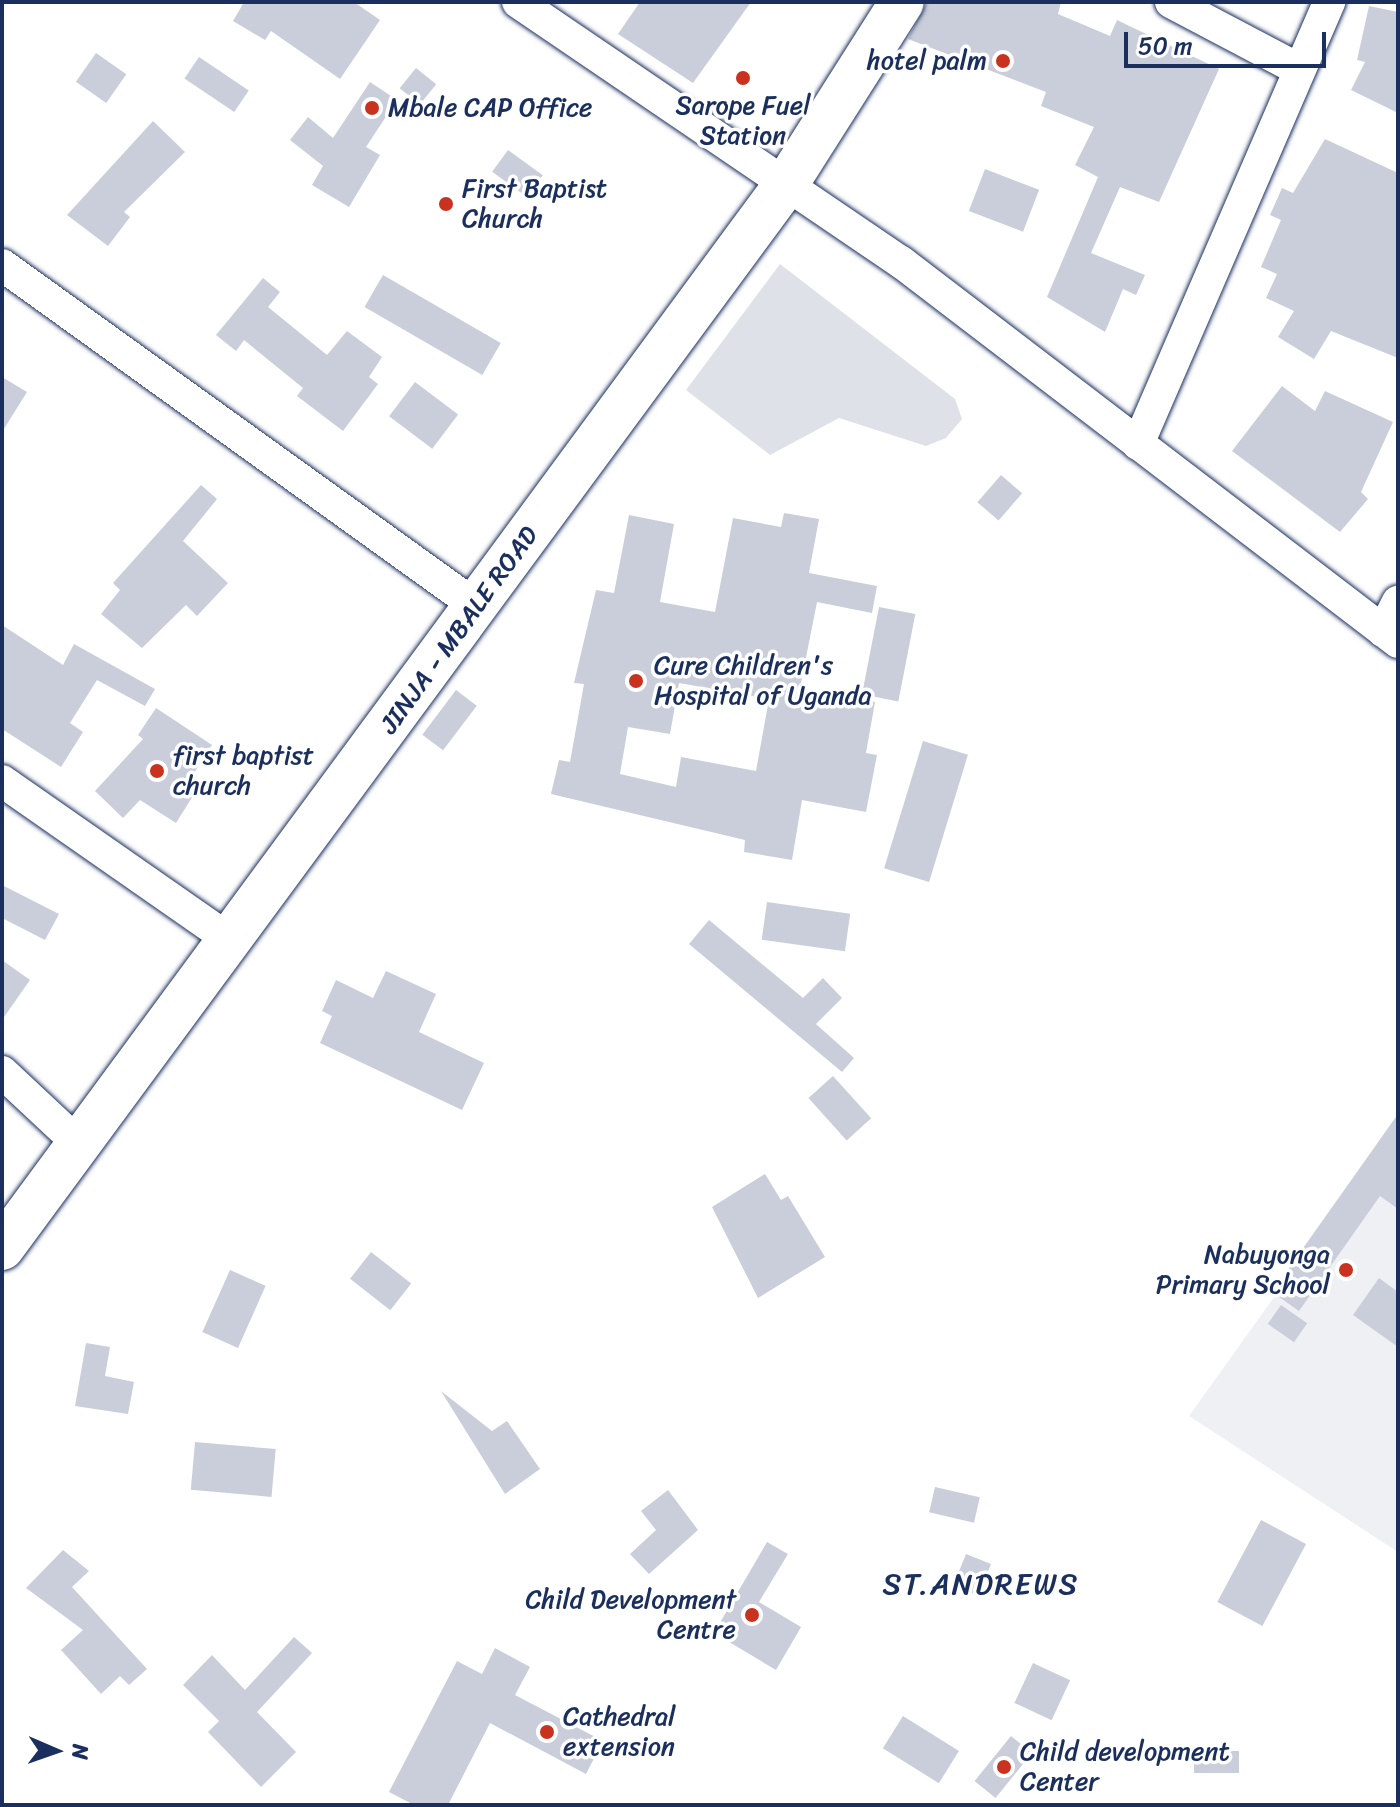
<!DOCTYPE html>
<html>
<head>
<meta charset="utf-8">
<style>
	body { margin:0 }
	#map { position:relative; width:1400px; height:1807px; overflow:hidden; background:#fff; font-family:Sriracha,sans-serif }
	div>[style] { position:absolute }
	.built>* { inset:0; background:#eff0f4 }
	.green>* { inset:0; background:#dee1e7 }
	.building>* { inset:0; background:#caceda; transform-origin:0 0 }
	.roads { filter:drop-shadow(0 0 2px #1b2f5e) drop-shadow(0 0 2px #1b2f5e) }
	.minor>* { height:32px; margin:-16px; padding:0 16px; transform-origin:16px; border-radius:16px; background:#fff }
	.primary>* { height:44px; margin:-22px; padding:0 22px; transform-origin:22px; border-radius:22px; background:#fff }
	.dots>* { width:22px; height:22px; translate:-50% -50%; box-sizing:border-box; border:4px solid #fff; border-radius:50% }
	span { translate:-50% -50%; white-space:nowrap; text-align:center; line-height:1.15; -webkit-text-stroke:7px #fff; paint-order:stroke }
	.poi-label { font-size:26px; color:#1b2f5e }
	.right { translate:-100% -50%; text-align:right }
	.left { translate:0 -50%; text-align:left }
	.street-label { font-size:26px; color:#1b2f5e }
	.quarter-label { font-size:30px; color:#1b2f5e; letter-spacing:2px }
	.frame { position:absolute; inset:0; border:4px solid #1b2f5e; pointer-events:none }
	.north { position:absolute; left:16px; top:1711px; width:80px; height:80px; -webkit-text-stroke:6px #fff; paint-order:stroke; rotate:92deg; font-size:22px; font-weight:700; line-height:32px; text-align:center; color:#1b2f5e }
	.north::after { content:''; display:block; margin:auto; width:28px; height:36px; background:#1b2f5e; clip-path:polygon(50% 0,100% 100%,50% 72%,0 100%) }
	.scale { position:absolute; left:1124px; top:32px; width:202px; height:36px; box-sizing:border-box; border:4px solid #1b2f5e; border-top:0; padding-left:10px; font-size:24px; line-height:28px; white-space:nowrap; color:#1b2f5e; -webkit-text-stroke:6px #fff; paint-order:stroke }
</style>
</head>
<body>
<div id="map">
	<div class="built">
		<div style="clip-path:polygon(1398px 1124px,1398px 1552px,1189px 1416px)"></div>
	</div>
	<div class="green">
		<div style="clip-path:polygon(780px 264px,955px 399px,962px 419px,946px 438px,926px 446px,839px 418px,770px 455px,686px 390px)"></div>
	</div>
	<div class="building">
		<div style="clip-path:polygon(244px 2px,354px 2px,380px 20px,340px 79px,271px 31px,265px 40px,233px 21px)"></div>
		<div style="clip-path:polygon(640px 2px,751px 2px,693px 83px,618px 34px)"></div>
		<div style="clip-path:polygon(927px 2px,1061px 2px,1058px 14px,1110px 36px,1117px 20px,1219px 69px,1159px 202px,1120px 187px,1091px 253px,1145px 275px,1136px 295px,1123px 289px,1105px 332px,1047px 297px,1098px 177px,1075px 165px,1094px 127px,1041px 106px,1046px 92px,908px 39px)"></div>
		<div style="clip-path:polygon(1369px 6px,1398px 12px,1398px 113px,1351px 90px,1365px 62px,1357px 60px)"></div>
		<div style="left:96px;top:53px;width:37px;height:35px;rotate:35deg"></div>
		<div style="left:199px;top:57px;width:60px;height:26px;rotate:34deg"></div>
		<div style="left:416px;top:68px;width:26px;height:26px;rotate:39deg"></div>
		<div style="clip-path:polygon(370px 82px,397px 100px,366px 147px,380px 155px,349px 207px,312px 185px,323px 166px,290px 140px,308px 117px,333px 138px)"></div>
		<div style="clip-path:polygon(153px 121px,185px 152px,124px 212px,130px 217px,108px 246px,67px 215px)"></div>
		<div style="clip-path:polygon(1325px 139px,1398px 173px,1398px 358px,1331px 331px,1314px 359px,1278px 337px,1294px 311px,1266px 298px,1277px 274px,1261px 267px,1281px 220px,1270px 215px,1282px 188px,1293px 193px)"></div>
		<div style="left:508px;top:150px;width:43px;height:27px;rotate:36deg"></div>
		<div style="left:985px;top:169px;width:58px;height:45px;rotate:21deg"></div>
		<div style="left:383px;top:275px;width:136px;height:37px;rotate:30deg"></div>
		<div style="clip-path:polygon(263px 278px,280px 292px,268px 307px,327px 355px,347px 331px,382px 357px,369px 377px,378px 384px,343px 431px,297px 396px,303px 388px,244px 340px,236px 351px,216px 335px)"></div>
		<div style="clip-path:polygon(2px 377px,27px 392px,2px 432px)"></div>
		<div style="left:415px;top:382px;width:54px;height:43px;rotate:37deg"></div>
		<div style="clip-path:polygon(1282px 386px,1315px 411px,1325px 391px,1393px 422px,1361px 492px,1368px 499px,1340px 532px,1232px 451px)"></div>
		<div style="left:1001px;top:475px;width:28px;height:36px;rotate:41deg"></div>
		<div style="clip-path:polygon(201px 485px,217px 499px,183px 541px,228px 583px,197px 616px,186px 605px,142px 648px,101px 614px,120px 590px,113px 583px)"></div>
		<div style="clip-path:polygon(evenodd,784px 513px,819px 519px,809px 573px,877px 586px,872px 613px,817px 602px,800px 688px,875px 702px,866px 753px,877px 755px,866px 812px,802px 800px,792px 860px,744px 852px,745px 840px,551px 794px,559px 760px,570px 762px,584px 684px,574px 683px,596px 590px,614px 593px,629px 515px,674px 524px,660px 602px,715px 612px,733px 518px,781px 527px,784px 513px,679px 683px,769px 699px,756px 771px,681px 757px,676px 787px,620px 774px,628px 727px,670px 734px,679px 683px)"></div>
		<div style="left:879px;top:607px;width:37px;height:89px;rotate:11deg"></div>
		<div style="clip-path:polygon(2px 625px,63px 665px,74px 644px,155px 689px,145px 706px,97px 680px,70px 723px,83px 732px,61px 767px,2px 729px)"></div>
		<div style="left:456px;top:690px;width:26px;height:56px;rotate:37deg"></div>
		<div style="clip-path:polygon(156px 708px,212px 745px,192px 776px,201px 783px,176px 823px,140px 800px,123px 818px,95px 791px,143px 739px,138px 735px)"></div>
		<div style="left:923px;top:741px;width:47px;height:133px;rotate:17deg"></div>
		<div style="clip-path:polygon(2px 885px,59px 914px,45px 940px,2px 918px)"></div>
		<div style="left:767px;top:902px;width:84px;height:38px;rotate:8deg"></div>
		<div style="clip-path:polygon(709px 920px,803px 998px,823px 978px,842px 998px,816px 1024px,854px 1058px,842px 1072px,689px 944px)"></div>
		<div style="clip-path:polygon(2px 960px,30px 980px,2px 1020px)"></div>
		<div style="clip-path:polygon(386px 971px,436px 994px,419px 1032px,484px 1063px,462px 1110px,320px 1043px,332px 1016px,322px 1011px,336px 980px,373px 998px)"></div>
		<div style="left:833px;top:1076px;width:57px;height:33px;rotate:48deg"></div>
		<div style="clip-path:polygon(1398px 1114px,1398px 1209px,1380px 1196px,1299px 1311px,1272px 1292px)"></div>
		<div style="clip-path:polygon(765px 1174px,781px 1200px,788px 1196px,825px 1257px,758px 1298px,712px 1207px)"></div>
		<div style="left:371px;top:1252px;width:51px;height:34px;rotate:38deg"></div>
		<div style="left:230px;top:1270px;width:39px;height:68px;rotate:24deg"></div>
		<div style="clip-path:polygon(1379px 1278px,1398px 1292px,1398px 1347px,1353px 1315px)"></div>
		<div style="left:1281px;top:1305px;width:32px;height:23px;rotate:35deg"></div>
		<div style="clip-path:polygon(86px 1343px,110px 1347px,105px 1376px,134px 1382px,128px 1414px,75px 1406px)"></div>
		<div style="clip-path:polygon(441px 1391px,492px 1431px,507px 1421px,540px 1469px,505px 1494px)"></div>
		<div style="left:195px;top:1442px;width:81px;height:48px;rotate:5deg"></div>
		<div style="left:935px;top:1487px;width:46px;height:26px;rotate:13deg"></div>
		<div style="clip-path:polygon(668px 1490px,698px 1530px,649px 1574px,630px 1554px,656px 1530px,641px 1511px)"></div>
		<div style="left:1261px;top:1520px;width:51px;height:93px;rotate:28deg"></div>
		<div style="clip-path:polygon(767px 1542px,788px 1554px,759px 1602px,801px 1627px,776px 1670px,714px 1633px)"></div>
		<div style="clip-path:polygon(63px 1550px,89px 1571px,72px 1587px,147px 1669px,129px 1685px,120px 1676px,101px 1694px,61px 1650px,83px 1630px,26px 1588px)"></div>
		<div style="left:966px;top:1554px;width:27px;height:34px;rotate:22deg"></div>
		<div style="clip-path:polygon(294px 1637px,312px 1653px,257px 1712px,296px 1752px,261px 1787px,208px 1732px,219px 1721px,183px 1685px,212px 1655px,245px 1690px)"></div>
		<div style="clip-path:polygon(495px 1648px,530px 1667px,515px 1695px,603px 1741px,586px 1774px,490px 1723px,448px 1805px,414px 1805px,389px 1792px,457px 1661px,482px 1674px)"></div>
		<div style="left:1033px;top:1663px;width:41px;height:44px;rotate:25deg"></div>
		<div style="left:903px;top:1716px;width:66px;height:38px;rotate:32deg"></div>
		<div style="left:1011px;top:1736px;width:27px;height:58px;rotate:39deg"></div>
		<div style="left:1239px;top:1751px;width:22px;height:45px;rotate:90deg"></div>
	</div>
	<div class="roads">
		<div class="minor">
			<div style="left:518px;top:2px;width:463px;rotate:34.2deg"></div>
			<div style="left:901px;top:262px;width:626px;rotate:37.4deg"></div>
			<div style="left:1171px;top:2px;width:141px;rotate:27.8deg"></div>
			<div style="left:2px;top:265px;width:584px;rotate:35.73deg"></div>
			<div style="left:1138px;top:444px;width:482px;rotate:-66.6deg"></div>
			<div style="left:1383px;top:631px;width:33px;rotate:-63deg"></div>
			<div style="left:2px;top:781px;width:278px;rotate:34.9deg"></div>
			<div style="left:2px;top:1072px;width:105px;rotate:43.1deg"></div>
		</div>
		<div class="primary">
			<div style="left:2px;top:1248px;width:1323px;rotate:-53.61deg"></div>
			<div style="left:787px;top:183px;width:214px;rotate:-57.6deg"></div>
		</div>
	</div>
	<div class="dots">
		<div style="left:1003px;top:61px;background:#c8321e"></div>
		<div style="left:743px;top:78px;background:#c8321e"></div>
		<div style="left:372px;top:108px;background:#c8321e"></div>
		<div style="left:446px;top:204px;background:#c8321e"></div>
		<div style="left:636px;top:681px;background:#c8321e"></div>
		<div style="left:157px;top:771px;background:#c8321e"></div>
		<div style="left:1346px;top:1270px;background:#c8321e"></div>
		<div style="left:752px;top:1615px;background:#c8321e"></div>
		<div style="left:547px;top:1732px;background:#c8321e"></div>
		<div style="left:1004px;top:1767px;background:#c8321e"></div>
	</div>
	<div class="poi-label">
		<span class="right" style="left:987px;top:61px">hotel palm</span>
		<span style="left:743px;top:121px">Sarope Fuel<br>Station</span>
		<span class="left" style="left:388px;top:108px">Mbale CAP Office</span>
		<span class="left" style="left:462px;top:204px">First Baptist<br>Church</span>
		<span class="left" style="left:654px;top:681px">Cure Children's<br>Hospital of Uganda</span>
		<span class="left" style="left:173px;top:771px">first baptist<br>church</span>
		<span class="right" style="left:1330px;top:1270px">Nabuyonga<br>Primary School</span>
		<span class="right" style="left:736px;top:1615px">Child Development<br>Centre</span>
		<span class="left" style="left:563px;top:1732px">Cathedral<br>extension</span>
		<span class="left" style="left:1020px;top:1767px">Child development<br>Center</span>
	</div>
	<div class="street-label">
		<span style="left:459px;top:630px;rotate:-54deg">JINJA - MBALE ROAD</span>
	</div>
	<div class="quarter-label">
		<span style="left:981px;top:1584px">ST.ANDREWS</span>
	</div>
	<div class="frame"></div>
	<div class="north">N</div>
	<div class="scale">50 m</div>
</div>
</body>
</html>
